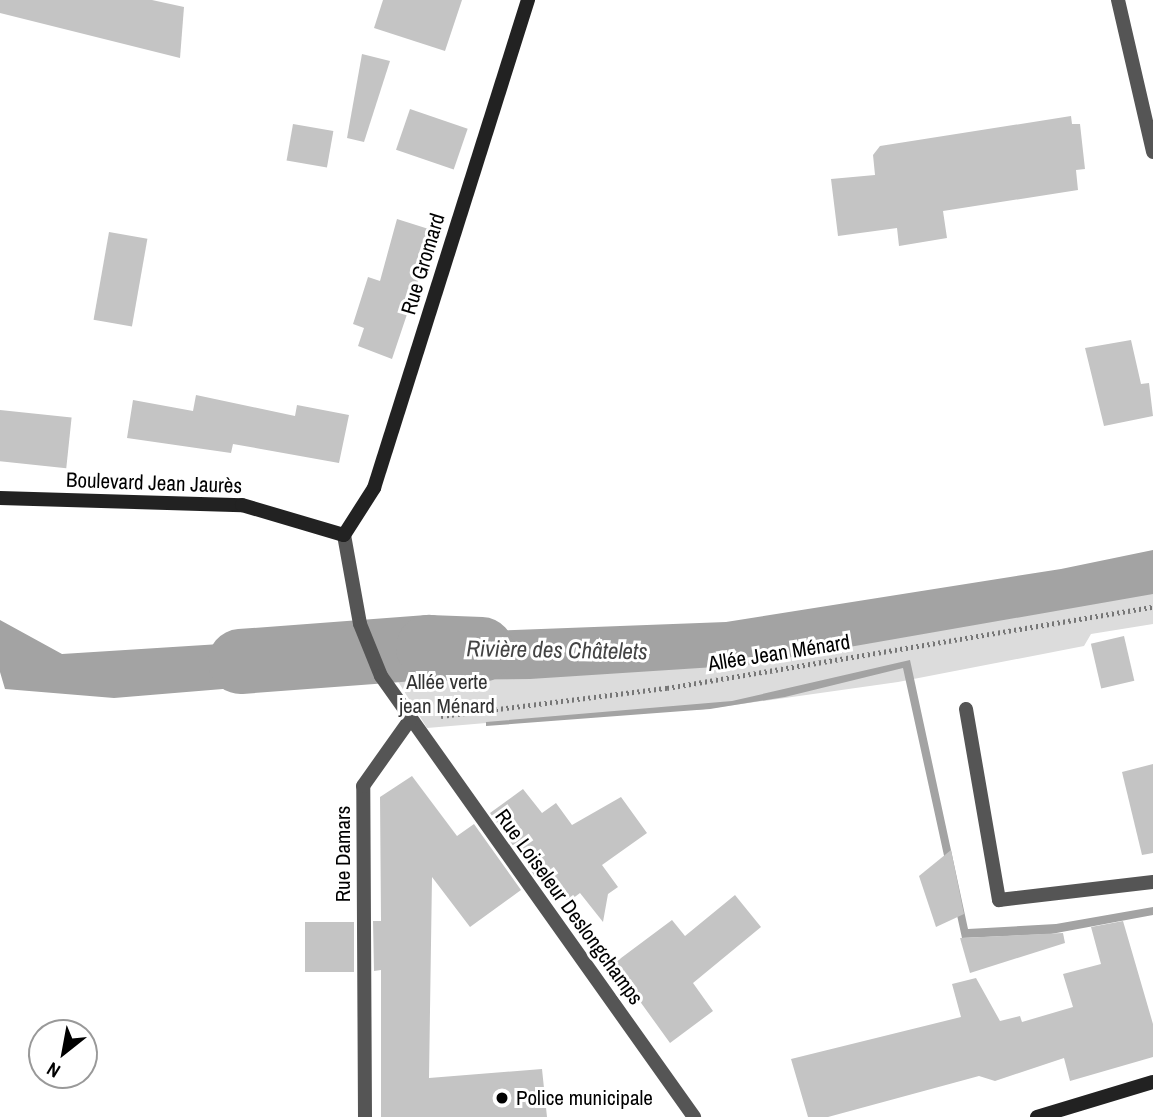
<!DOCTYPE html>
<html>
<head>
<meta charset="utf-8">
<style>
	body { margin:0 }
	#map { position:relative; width:1153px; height:1117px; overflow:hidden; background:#fff; font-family:"Archivo Narrow",sans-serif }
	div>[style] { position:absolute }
	.green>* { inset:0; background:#dcdcdc }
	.water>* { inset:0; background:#a3a3a3 }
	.river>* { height:65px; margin:-32.5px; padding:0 32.5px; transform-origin:32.5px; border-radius:32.5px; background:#a3a3a3 }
	.building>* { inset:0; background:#c4c4c4; transform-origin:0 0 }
	.path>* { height:4.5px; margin-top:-2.25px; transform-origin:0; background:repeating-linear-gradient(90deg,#777 0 2px,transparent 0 5.5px) }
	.lane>* { height:14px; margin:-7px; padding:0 7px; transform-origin:7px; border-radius:7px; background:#555 }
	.street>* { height:14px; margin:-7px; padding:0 7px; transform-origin:7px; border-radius:7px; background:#555 }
	.secondary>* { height:14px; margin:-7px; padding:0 7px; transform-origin:7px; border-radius:7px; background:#222 }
	.dots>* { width:19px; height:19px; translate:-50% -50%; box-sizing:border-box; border:4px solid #fff; border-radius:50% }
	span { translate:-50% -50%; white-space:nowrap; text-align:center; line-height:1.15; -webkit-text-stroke:6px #fff; paint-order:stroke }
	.street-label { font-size:21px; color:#000 }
	.park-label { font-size:21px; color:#333 }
	.poi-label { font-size:21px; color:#000 }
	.left { translate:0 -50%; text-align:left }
	.water-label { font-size:23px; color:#444; font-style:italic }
	.north { position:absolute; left:28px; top:1019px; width:70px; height:70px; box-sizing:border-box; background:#fff; border:2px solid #999; border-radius:50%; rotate:211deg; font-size:19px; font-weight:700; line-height:28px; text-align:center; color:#000 }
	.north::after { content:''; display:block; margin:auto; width:24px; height:32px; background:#000; clip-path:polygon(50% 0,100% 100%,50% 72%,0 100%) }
</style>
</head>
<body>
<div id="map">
	<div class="green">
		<div style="clip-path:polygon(1153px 577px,1153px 624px,1091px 634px,1084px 646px,898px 682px,699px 710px,641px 710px,427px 728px,384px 659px,626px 663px)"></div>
	</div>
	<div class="water">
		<div style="clip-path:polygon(1153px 550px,1153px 594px,746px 665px,530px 679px,405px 680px,387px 635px,726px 622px,1061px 569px)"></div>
		<div style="clip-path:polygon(0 620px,62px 654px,330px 637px,331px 680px,114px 698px,5px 689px,0 672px)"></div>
		<div style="clip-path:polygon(910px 660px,968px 929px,1056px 924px,1153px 907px,1153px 915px,1051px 934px,962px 938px,903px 668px,785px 697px,710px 709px,486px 726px,486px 722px,732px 701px)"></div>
	</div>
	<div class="river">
		<div style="left:240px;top:661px;width:189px;rotate:-4.3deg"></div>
		<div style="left:428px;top:647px;width:53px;rotate:2.2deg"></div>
	</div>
	<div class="building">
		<div style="clip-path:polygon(0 0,152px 0,184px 7px,180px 58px,0 13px)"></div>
		<div style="clip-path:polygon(383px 0,462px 0,445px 51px,374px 28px)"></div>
		<div style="clip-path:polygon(362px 54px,390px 61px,364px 142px,347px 138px)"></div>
		<div style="left:410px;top:109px;width:61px;height:43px;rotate:19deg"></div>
		<div style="clip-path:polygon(1071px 116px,1072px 124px,1080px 124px,1085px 169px,1076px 170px,1078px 190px,943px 211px,947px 238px,899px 246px,897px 228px,838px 236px,831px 179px,875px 175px,873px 155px,880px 146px)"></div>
		<div style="left:293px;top:124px;width:41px;height:37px;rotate:10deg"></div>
		<div style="clip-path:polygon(397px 219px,435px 231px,392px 359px,358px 346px,364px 328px,353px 324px,368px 277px,380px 281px)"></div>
		<div style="left:109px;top:232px;width:39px;height:89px;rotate:10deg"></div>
		<div style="clip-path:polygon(1131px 340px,1141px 384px,1149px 383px,1153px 416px,1104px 426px,1085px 348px)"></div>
		<div style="clip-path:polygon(196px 395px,295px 416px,297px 405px,349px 415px,339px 463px,233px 444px,231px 453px,127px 438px,133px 400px,193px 411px)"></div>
		<div style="left:0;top:410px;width:72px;height:51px;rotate:6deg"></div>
		<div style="left:1124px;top:636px;width:46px;height:34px;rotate:77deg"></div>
		<div style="clip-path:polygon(1153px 764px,1153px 853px,1142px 855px,1122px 772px)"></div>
		<div style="clip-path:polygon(412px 776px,457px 836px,474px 824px,521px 890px,470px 927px,432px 877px,429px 1078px,542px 1069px,547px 1117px,381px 1117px,381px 970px,374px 971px,373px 921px,381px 921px,380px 797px)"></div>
		<div style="clip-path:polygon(523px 789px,542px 813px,556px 803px,572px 825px,621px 797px,647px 833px,602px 865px,618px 887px,608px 894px,603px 922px,580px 893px,568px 902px,545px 871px,536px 878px,490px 813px)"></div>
		<div style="clip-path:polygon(951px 850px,964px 914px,936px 927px,919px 876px)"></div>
		<div style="clip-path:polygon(735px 895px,761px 927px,693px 983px,713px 1011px,670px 1043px,613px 964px,672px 920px,685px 936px)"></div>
		<div style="clip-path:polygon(1123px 921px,1153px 1024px,1153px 1057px,1070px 1081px,1064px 1058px,995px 1081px,979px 1076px,828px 1117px,808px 1117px,791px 1059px,961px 1017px,952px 984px,976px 978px,1000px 1021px,1020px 1016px,1022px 1022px,1073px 1007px,1063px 974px,1101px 964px,1091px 927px)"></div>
		<div style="left:354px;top:922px;width:50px;height:49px;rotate:90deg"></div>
		<div style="clip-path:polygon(1063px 933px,1065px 943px,970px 973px,960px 938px)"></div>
	</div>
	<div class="path">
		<div style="left:441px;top:716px;width:228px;rotate:-7.1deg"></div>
		<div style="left:667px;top:688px;width:493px;rotate:-9.5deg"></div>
	</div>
	<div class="lane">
		<div style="left:966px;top:709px;width:194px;rotate:80.2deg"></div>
		<div style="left:999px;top:900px;width:155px;rotate:-6.7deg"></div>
	</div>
	<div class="street">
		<div style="left:1118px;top:0;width:156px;rotate:77deg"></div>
		<div style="left:344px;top:535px;width:90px;rotate:79.8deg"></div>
		<div style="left:360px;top:624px;width:56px;rotate:68deg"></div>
		<div style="left:381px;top:676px;width:541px;rotate:54.63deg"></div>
		<div style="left:365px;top:1117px;width:331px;rotate:-90.3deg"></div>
		<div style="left:363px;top:786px;width:80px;rotate:-54.7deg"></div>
	</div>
	<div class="secondary">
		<div style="left:0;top:498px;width:242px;rotate:1.7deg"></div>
		<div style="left:242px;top:505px;width:106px;rotate:16.4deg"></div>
		<div style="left:344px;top:535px;width:56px;rotate:-57.4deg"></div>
		<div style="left:374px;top:488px;width:512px;rotate:-72.49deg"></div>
		<div style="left:1037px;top:1117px;width:121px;rotate:-16.8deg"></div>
	</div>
	<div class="dots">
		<div style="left:502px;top:1098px;background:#000"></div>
	</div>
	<div class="street-label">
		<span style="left:423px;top:264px;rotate:-73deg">Rue Gromard</span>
		<span style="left:154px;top:483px;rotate:2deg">Boulevard Jean Jaurès</span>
		<span style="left:779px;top:653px;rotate:-9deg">Allée Jean Ménard</span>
		<span style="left:343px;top:854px;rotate:-90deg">Rue Damars</span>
		<span style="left:569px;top:907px;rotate:54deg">Rue Loiseleur Deslongchamps</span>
	</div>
	<div class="park-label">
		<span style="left:447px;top:694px">Allée verte<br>jean Ménard</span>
	</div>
	<div class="poi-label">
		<span class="left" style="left:516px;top:1098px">Police municipale</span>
	</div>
	<div class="water-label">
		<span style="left:557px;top:650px;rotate:1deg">Rivière des Châtelets</span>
	</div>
	<div class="north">N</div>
</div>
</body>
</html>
